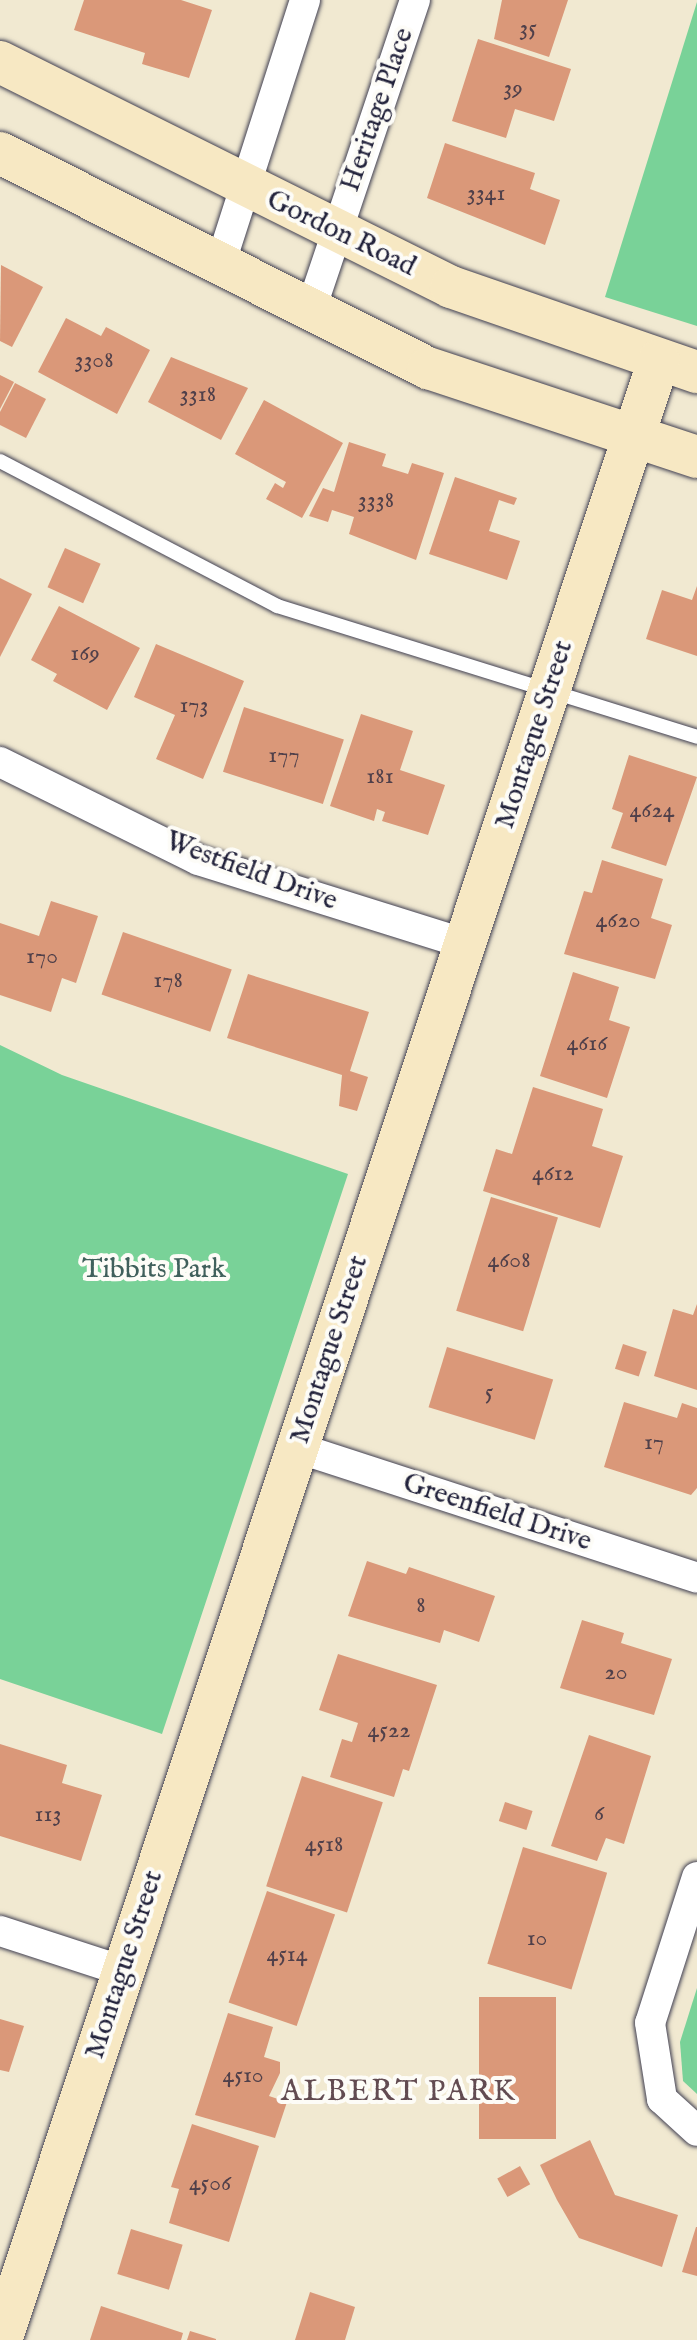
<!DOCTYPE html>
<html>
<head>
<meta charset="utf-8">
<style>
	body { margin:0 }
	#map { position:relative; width:697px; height:2340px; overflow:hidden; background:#f1e9d1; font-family:"IM FELL English",serif }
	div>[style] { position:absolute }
	.green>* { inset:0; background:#79d298 }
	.building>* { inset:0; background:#da9879; transform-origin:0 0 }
	.roads { filter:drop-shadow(0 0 2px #414052) drop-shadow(0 0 2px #414052) }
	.lane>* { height:14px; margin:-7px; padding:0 7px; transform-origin:7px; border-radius:7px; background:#fff }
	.street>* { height:30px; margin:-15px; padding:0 15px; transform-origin:15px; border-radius:15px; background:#fff }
	.secondary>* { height:42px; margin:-21px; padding:0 21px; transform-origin:21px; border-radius:21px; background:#f7e8c3 }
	span { translate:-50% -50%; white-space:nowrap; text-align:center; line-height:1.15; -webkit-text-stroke:8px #fdfcf7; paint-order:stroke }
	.number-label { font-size:24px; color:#50404a }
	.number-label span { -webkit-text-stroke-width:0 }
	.street-label { font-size:28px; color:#22223b }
	.park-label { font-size:28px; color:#40605c }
	.neighbourhood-label { font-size:30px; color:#624b51; letter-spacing:2px }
</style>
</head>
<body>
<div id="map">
	<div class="green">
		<div style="clip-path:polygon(697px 2px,697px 326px,605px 297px)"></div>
		<div style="clip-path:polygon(0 1045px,62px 1075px,348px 1174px,162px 1734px,0 1679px)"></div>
		<div style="clip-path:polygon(697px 1988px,697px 2094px,683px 2081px,680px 2042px)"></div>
	</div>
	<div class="building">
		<div style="clip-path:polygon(84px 0,181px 0,212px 10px,189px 78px,142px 64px,145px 53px,74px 30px)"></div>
		<div style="clip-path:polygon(502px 0,568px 0,549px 57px,494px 39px)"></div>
		<div style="clip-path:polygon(478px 39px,571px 69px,554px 121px,515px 109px,506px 138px,452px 121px)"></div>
		<div style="clip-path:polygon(445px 143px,535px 173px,530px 189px,560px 200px,545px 245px,427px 198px)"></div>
		<div style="clip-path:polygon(1px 265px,43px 287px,12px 347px,0 341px)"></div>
		<div style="clip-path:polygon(66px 318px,101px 336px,106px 327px,150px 350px,117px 414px,38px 372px)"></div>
		<div style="clip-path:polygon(171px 357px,248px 388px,221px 440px,148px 402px)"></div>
		<div style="clip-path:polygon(0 375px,14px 382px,0 409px)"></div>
		<div style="clip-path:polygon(15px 383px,46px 399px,26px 438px,0 425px,0 412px)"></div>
		<div style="clip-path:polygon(264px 400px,343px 443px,302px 518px,266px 499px,275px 483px,283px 488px,286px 482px,235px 454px)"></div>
		<div style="clip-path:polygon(349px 442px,386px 454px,382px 466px,408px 474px,412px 463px,444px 473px,416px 560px,349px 534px,354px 517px,332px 510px,328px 522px,309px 516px,323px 488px,334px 492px)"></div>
		<div style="clip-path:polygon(455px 477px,517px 498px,514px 505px,499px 500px,489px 531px,520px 541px,507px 580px,429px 554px)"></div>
		<div style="left:65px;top:548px;width:39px;height:43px;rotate:24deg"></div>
		<div style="clip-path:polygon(0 578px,32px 594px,0 657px)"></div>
		<div style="clip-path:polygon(697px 586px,697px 656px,646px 639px,662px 590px,692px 600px)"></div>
		<div style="clip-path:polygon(59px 606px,140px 648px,107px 710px,53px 681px,57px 674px,31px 660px)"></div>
		<div style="clip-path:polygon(156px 644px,244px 681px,203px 779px,156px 759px,175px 715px,134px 697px)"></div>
		<div style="left:244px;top:707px;width:105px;height:68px;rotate:18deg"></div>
		<div style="clip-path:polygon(361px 714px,413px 731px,400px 770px,445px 785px,428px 835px,382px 821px,385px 812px,377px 809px,374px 821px,330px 806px)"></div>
		<div style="clip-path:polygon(629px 755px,697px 777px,666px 866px,611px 848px,623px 813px,612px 809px)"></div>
		<div style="clip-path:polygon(602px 860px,663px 879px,651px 918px,672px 925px,655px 979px,564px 954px,584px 891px,592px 893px)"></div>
		<div style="clip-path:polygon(51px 901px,98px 916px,76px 983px,62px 978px,51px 1012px,0 995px,0 923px,39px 936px)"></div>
		<div style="left:123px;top:932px;width:115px;height:66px;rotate:19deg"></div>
		<div style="clip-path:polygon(573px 972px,619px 987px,609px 1020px,630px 1027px,607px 1098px,540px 1076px)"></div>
		<div style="clip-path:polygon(248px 974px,369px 1012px,350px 1071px,368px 1077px,357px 1111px,339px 1106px,342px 1075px,227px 1038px)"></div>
		<div style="clip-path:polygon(533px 1087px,603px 1109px,592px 1146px,623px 1156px,600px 1228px,483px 1191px,496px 1149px,512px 1154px)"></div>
		<div style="left:491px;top:1197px;width:70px;height:119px;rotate:17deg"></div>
		<div style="clip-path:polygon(697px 1304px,697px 1390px,654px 1376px,673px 1309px,693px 1315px)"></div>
		<div style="left:623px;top:1344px;width:25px;height:26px;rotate:18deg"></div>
		<div style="left:447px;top:1347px;width:111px;height:63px;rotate:17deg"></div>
		<div style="clip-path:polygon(624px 1402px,677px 1418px,682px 1403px,697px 1408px,697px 1488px,691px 1495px,604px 1467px)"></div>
		<div style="clip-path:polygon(367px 1561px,406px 1574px,409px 1567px,495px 1596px,479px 1642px,444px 1630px,440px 1643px,348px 1616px)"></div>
		<div style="clip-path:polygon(582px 1620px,624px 1633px,621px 1643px,672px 1659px,654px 1715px,560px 1688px)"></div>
		<div style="clip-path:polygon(338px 1654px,437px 1685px,409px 1771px,403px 1769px,394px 1797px,330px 1777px,342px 1739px,352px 1742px,358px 1723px,319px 1710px)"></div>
		<div style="clip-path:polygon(589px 1735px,651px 1756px,624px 1844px,606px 1838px,597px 1861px,551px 1846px)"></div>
		<div style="clip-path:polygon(0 1744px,67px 1765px,62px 1783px,102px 1795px,81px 1861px,0 1836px)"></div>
		<div style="left:302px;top:1776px;width:85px;height:116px;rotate:18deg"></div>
		<div style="left:505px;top:1802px;width:29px;height:20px;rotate:18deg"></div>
		<div style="left:523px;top:1847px;width:88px;height:122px;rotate:17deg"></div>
		<div style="left:267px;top:1891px;width:72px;height:118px;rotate:19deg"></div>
		<div style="left:479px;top:1997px;width:77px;height:142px"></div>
		<div style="clip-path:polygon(228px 2013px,273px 2027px,264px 2057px,280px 2062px,280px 2073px,269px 2096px,287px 2102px,275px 2138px,195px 2115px)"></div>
		<div style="clip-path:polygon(0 2019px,24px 2026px,9px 2072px,0 2070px)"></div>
		<div style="clip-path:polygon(192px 2124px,259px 2146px,229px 2242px,169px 2223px,179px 2189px,171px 2187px)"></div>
		<div style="clip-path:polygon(590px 2140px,615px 2195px,678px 2215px,662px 2267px,579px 2238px,557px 2200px,540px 2165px)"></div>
		<div style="left:520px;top:2166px;width:21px;height:26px;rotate:61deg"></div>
		<div style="clip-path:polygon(696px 2227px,697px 2227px,697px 2276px,682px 2272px)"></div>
		<div style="left:131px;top:2229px;width:54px;height:47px;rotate:17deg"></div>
		<div style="clip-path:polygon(310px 2292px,355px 2307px,345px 2340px,295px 2340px)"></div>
		<div style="clip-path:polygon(101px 2306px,183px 2333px,181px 2340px,90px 2340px)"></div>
		<div style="clip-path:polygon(190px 2331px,216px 2339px,216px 2340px,187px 2340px)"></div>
	</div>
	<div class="roads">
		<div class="lane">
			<div style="left:0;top:461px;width:313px;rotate:27.6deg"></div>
			<div style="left:277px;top:606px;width:440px;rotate:17.3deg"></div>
		</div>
		<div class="street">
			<div style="left:220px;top:265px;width:278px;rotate:-72.2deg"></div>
			<div style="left:310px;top:312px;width:329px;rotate:-71.4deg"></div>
			<div style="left:0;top:762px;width:221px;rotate:26.3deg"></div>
			<div style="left:198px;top:860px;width:281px;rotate:17.4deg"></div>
			<div style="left:298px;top:1448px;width:420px;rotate:18deg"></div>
			<div style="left:697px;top:1877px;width:153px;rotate:107.8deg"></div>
			<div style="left:650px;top:2023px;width:77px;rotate:81deg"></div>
			<div style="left:662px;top:2099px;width:47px;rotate:42.4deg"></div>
			<div style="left:0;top:1931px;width:129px;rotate:18deg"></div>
		</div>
		<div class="secondary">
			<div style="left:0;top:62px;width:504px;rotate:26.51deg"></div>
			<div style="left:451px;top:287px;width:260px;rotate:19.1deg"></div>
			<div style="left:0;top:153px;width:479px;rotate:26.7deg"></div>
			<div style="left:428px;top:368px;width:283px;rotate:18.3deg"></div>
			<div style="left:1px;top:2340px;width:2086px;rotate:-71.62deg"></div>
		</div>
	</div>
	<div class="number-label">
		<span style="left:528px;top:29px">35</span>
		<span style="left:513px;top:89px">39</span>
		<span style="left:486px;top:194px">3341</span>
		<span style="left:94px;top:361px">3308</span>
		<span style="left:198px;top:395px">3318</span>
		<span style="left:376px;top:501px">3338</span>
		<span style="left:85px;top:654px">169</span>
		<span style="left:194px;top:706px">173</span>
		<span style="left:284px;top:756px">177</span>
		<span style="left:380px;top:777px">181</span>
		<span style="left:652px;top:811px">4624</span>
		<span style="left:618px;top:921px">4620</span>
		<span style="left:42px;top:957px">170</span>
		<span style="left:168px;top:981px">178</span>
		<span style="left:587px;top:1044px">4616</span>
		<span style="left:553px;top:1174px">4612</span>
		<span style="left:509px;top:1261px">4608</span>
		<span style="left:489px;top:1393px">5</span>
		<span style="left:654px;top:1443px">17</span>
		<span style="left:421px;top:1606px">8</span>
		<span style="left:616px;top:1673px">20</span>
		<span style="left:389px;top:1731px">4522</span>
		<span style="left:599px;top:1814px">6</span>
		<span style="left:48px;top:1815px">113</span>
		<span style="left:324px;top:1845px">4518</span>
		<span style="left:537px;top:1939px">10</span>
		<span style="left:287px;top:1955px">4514</span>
		<span style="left:243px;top:2076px">4510</span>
		<span style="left:210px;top:2184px">4506</span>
	</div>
	<div class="street-label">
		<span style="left:378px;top:110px;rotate:-71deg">Heritage Place</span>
		<span style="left:341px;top:234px;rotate:26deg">Gordon Road</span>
		<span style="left:535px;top:735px;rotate:-72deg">Montague Street</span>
		<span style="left:251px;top:872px;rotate:20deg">Westfield Drive</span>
		<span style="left:330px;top:1350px;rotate:-72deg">Montague Street</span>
		<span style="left:497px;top:1513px;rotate:18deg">Greenfield Drive</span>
		<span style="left:125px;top:1965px;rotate:-72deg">Montague Street</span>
	</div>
	<div class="park-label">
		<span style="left:154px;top:1270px">Tibbits Park</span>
	</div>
	<div class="neighbourhood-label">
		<span style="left:399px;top:2092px">ALBERT PARK</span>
	</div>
</div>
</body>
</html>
